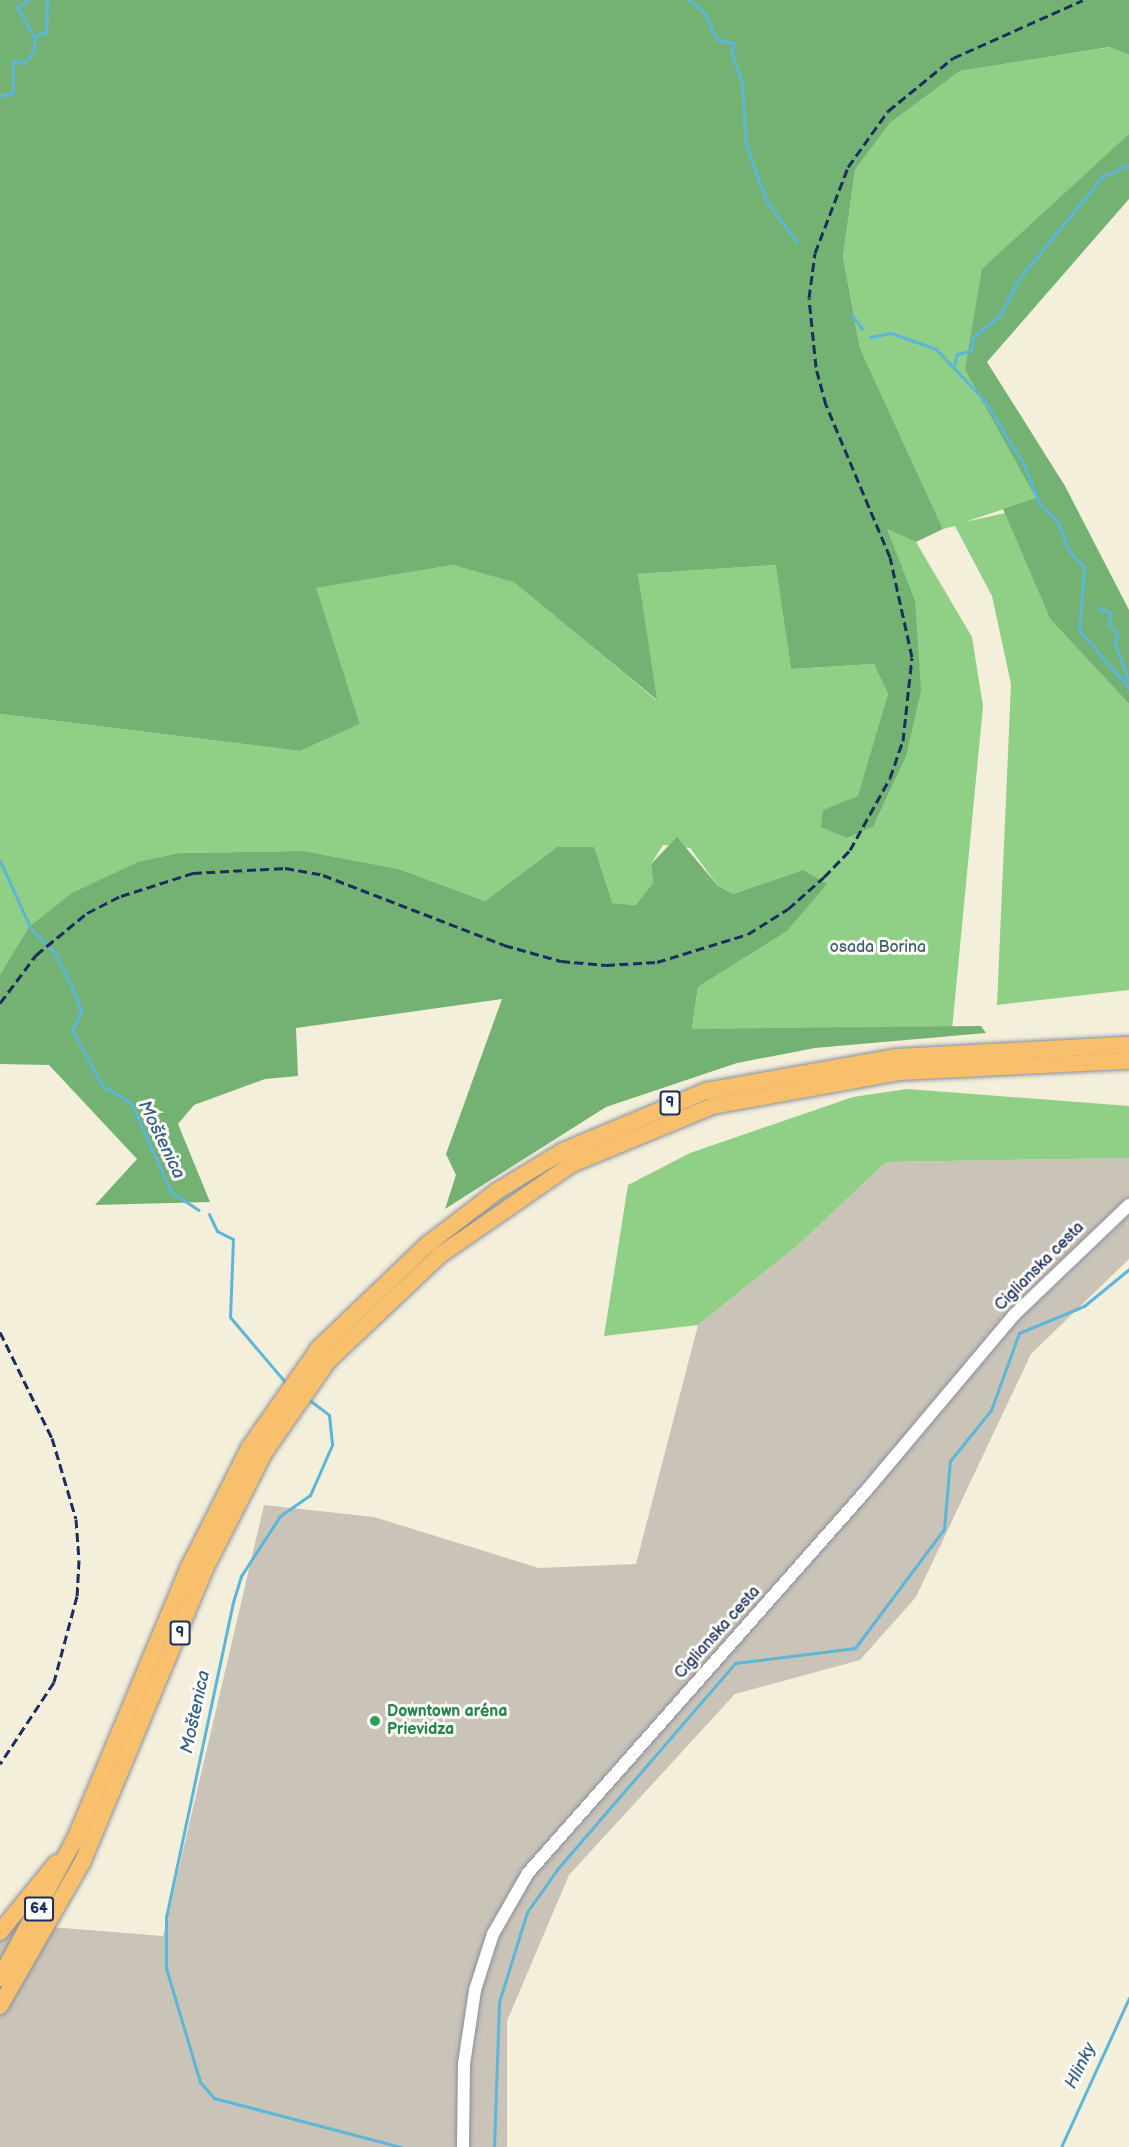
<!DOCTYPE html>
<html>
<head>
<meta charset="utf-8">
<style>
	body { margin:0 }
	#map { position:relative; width:1129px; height:2147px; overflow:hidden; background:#f4efdb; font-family:"Balsamiq Sans",sans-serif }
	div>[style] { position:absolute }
	.industrial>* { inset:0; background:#cac3b8 }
	.green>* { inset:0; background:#8fcf86 }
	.forest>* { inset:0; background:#73b273 }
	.stream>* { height:3px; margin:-1.5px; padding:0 1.5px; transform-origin:1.5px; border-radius:1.5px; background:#5cb6da }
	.roads { filter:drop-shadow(0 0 2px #888f9c) drop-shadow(0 0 2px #888f9c) }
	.minor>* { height:12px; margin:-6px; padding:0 6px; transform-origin:6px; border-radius:6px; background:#fff }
	.major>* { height:16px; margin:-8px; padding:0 8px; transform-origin:8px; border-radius:8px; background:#f8bf6c }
	.rail>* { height:3px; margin-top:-1.5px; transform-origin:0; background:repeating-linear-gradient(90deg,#1b2f5e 0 9px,transparent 0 13.5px) }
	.dots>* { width:16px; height:16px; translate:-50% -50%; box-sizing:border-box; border:3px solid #fdfcf7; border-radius:50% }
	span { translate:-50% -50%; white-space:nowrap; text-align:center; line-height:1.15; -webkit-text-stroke:6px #fdfcf7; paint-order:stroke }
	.shield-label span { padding:2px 4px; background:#fdfcf7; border:2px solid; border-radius:4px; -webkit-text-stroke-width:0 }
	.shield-label { font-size:15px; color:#1b2f5e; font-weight:700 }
	.park-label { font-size:16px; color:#3e5f6a }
	.street-label { font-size:16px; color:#1b2f5e }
	.leisure-label { font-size:16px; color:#27864d; font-weight:700 }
	.left { translate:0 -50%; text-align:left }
	.water-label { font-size:18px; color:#325e89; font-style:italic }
</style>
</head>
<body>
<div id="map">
	<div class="industrial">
		<div style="clip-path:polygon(1129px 1158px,1129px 1259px,1031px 1354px,916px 1597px,860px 1660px,735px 1694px,569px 1875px,507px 2021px,507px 2147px,0 2147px,0 1923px,163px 1936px,264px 1505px,374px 1517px,539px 1568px,636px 1564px,698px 1325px,797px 1246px,886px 1162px)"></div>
	</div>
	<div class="green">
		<div style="clip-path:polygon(1111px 47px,1129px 55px,1129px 134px,1098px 167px,965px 370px,1037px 498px,965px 522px,1005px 513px,1050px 619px,1129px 704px,1129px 990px,997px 1005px,1011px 684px,992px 596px,955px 526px,943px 529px,860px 348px,843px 257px,855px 170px,890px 123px,960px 71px)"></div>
		<div style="clip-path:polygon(886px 528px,916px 542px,972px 637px,983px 706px,952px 1030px,692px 1029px,698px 987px,786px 932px,803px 870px,733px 894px,718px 886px,690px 848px,663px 845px,651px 864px,653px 883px,637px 905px,612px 903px,557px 847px,485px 901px,399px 869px,304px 851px,180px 853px,0 975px,0 714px,300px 751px,360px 724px,315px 588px,453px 565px,514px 581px,656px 700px,638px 574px,777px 565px,791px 669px,874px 664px,888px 694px,847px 838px,873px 827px,906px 757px,915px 600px)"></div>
		<div style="clip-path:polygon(907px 1089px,1129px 1106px,1129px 1158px,886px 1162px,797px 1246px,698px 1325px,604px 1336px,628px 1185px,690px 1153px,853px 1097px)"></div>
	</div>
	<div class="forest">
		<div style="clip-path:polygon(0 0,1129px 0,1129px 55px,1110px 47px,960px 71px,890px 123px,855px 170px,843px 257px,860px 348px,943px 529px,916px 542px,887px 529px,915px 600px,921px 690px,906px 757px,873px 827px,847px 838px,821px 827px,823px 810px,858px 796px,888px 694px,874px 664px,791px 669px,776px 565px,638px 574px,657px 700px,514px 582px,453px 565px,316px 588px,360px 724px,300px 751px,0 714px)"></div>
		<div style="clip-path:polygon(1129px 134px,1129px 199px,987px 362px,1065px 486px,1129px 610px,1129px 704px,1050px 619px,1003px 509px,1036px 498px,965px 370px,982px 269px)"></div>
		<div style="clip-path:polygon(677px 837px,718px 886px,733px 894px,803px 870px,827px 884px,786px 932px,698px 987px,692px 1029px,981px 1026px,986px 1033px,815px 1048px,737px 1063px,606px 1107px,445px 1209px,456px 1175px,446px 1154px,502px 999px,296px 1028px,298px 1076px,265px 1079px,194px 1105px,178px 1124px,210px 1202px,95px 1205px,137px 1159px,49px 1065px,0 1064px,0 975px,29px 927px,72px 893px,138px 862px,180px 853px,304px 851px,399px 869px,485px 901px,557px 847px,594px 847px,612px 903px,636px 905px,653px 883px,651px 864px)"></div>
	</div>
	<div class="stream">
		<div style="left:28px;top:0;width:13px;rotate:148deg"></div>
		<div style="left:17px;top:7px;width:34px;rotate:60deg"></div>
		<div style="left:689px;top:0;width:19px;rotate:39deg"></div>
		<div style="left:704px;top:12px;width:31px;rotate:65deg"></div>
		<div style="left:717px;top:40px;width:17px;rotate:10deg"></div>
		<div style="left:734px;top:43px;width:9px;rotate:108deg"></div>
		<div style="left:731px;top:52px;width:32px;rotate:70deg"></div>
		<div style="left:742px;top:82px;width:63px;rotate:86.4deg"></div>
		<div style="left:746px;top:145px;width:61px;rotate:69.8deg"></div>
		<div style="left:767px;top:202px;width:50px;rotate:53.1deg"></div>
		<div style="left:0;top:96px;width:13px;rotate:-13deg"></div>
		<div style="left:13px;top:93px;width:32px;rotate:-90deg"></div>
		<div style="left:13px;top:61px;width:11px;rotate:10deg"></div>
		<div style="left:24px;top:63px;width:16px;rotate:-52deg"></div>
		<div style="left:34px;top:50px;width:14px;rotate:-86deg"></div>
		<div style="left:35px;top:36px;width:12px;rotate:-20deg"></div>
		<div style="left:46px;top:32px;width:32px;rotate:-88deg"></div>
		<div style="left:852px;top:315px;width:17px;rotate:54deg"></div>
		<div style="left:870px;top:337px;width:21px;rotate:-11deg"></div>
		<div style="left:891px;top:333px;width:48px;rotate:19.6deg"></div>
		<div style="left:936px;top:349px;width:70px;rotate:46.7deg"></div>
		<div style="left:984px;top:400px;width:79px;rotate:58.5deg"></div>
		<div style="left:1025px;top:467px;width:40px;rotate:69deg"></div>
		<div style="left:1039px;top:504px;width:24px;rotate:42deg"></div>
		<div style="left:1057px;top:520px;width:32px;rotate:70deg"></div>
		<div style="left:1068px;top:550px;width:23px;rotate:47deg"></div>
		<div style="left:1084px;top:567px;width:63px;rotate:94.5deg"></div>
		<div style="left:1079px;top:630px;width:77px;rotate:49.2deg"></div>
		<div style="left:954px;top:366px;width:12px;rotate:-76deg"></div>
		<div style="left:957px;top:354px;width:14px;rotate:-12deg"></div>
		<div style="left:971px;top:351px;width:14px;rotate:-82deg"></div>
		<div style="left:973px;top:337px;width:35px;rotate:-39deg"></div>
		<div style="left:1000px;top:315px;width:41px;rotate:-62.2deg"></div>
		<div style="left:1019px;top:279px;width:132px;rotate:-50.9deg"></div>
		<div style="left:1102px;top:177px;width:30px;rotate:-24deg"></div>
		<div style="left:1098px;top:607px;width:13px;rotate:27deg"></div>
		<div style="left:1110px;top:613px;width:12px;rotate:95deg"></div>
		<div style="left:1109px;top:625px;width:13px;rotate:45deg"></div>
		<div style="left:1118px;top:634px;width:9px;rotate:117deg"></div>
		<div style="left:1114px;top:642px;width:43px;rotate:69.4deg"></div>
		<div style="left:0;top:861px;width:75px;rotate:65.5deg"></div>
		<div style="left:31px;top:929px;width:34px;rotate:45deg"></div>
		<div style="left:55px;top:953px;width:41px;rotate:64.1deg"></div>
		<div style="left:73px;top:990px;width:22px;rotate:69deg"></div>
		<div style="left:81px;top:1011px;width:21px;rotate:115deg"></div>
		<div style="left:72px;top:1030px;width:63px;rotate:61.4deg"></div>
		<div style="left:102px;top:1085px;width:34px;rotate:32deg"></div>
		<div style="left:131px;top:1103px;width:98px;rotate:65.8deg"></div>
		<div style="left:171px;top:1192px;width:33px;rotate:33deg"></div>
		<div style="left:209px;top:1214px;width:19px;rotate:65deg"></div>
		<div style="left:217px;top:1231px;width:18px;rotate:27deg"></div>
		<div style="left:233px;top:1239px;width:78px;rotate:92.2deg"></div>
		<div style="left:230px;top:1317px;width:87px;rotate:49.7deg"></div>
		<div style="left:308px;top:1399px;width:26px;rotate:37deg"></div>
		<div style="left:329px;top:1415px;width:30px;rotate:84deg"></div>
		<div style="left:332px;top:1445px;width:55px;rotate:113.7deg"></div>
		<div style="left:310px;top:1495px;width:37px;rotate:145deg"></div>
		<div style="left:280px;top:1516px;width:72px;rotate:123deg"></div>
		<div style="left:241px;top:1576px;width:27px;rotate:107deg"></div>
		<div style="left:233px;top:1602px;width:321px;rotate:102deg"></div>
		<div style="left:166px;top:1916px;width:52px;rotate:90deg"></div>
		<div style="left:166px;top:1968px;width:119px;rotate:73.4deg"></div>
		<div style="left:200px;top:2082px;width:21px;rotate:49deg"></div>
		<div style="left:214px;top:2098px;width:193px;rotate:14.7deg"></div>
		<div style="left:494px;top:2147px;width:145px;rotate:-88deg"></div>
		<div style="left:499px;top:2002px;width:94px;rotate:-72.7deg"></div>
		<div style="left:527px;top:1912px;width:55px;rotate:-54.6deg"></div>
		<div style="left:559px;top:1867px;width:269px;rotate:-49.2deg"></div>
		<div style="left:735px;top:1663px;width:121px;rotate:-7.1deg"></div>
		<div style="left:855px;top:1648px;width:149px;rotate:-53.2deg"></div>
		<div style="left:944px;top:1529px;width:68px;rotate:-85deg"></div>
		<div style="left:950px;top:1461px;width:65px;rotate:-51.2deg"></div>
		<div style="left:991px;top:1410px;width:82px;rotate:-70deg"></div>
		<div style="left:1019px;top:1333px;width:70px;rotate:-22.6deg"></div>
		<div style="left:1084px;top:1306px;width:58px;rotate:-39.4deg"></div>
		<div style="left:1061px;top:2147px;width:164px;rotate:-65.5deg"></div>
	</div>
	<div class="roads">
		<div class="minor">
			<div style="left:463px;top:2147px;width:83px;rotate:-89.3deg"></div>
			<div style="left:464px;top:2064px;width:75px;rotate:-81.5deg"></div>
			<div style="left:475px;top:1990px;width:59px;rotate:-72.2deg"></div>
			<div style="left:493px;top:1934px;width:70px;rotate:-60.2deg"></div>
			<div style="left:528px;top:1873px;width:509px;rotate:-48.51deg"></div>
			<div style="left:865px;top:1492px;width:233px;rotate:-49.9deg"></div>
			<div style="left:1015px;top:1314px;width:158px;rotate:-43.7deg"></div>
		</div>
		<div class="major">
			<div style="left:0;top:1932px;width:89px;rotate:-50.9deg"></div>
			<div style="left:0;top:1978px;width:158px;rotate:-61.7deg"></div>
			<div style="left:75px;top:1839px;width:295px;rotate:-67.3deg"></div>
			<div style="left:189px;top:1567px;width:133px;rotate:-63.2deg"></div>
			<div style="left:249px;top:1448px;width:122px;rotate:-55deg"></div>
			<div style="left:319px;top:1348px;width:151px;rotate:-43.7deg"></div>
			<div style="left:428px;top:1244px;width:87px;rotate:-37.5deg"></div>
			<div style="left:497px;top:1191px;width:77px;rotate:-31.2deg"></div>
			<div style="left:563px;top:1151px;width:155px;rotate:-22.8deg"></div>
			<div style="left:706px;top:1091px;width:194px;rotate:-10.1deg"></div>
			<div style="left:897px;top:1057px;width:232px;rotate:-3deg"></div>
			<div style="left:0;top:2006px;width:165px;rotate:-60.2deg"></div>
			<div style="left:82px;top:1863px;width:319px;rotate:-67.3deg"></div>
			<div style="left:205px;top:1569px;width:130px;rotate:-63deg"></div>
			<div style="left:264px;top:1453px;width:112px;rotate:-55.2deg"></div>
			<div style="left:328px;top:1361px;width:154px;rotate:-43.4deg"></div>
			<div style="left:440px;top:1255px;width:160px;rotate:-34.6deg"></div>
			<div style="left:572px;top:1164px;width:152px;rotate:-22.4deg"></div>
			<div style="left:713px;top:1106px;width:191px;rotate:-10.3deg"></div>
			<div style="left:901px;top:1072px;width:228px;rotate:-2.8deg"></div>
		</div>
	</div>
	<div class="rail">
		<div style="left:0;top:1003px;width:60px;rotate:-53.1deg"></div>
		<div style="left:36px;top:955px;width:66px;rotate:-39.5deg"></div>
		<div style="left:87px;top:913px;width:38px;rotate:-27deg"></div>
		<div style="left:121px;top:896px;width:76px;rotate:-17.7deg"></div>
		<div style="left:193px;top:873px;width:92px;rotate:-3.1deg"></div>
		<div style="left:285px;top:868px;width:39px;rotate:10deg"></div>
		<div style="left:323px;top:875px;width:194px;rotate:21.1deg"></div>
		<div style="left:504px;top:945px;width:59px;rotate:15.7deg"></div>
		<div style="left:561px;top:961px;width:45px;rotate:5.1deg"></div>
		<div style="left:606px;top:965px;width:51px;rotate:-3.4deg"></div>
		<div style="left:657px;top:962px;width:95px;rotate:-17.1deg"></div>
		<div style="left:748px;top:934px;width:47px;rotate:-32deg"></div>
		<div style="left:788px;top:909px;width:48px;rotate:-41.6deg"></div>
		<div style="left:824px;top:877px;width:37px;rotate:-46deg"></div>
		<div style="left:850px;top:850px;width:82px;rotate:-60.9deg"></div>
		<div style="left:890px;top:778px;width:39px;rotate:-71deg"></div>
		<div style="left:903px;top:741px;width:84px;rotate:-83.9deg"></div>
		<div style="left:912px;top:657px;width:102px;rotate:-102.4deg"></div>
		<div style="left:890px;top:557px;width:165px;rotate:-112.8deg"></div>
		<div style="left:826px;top:405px;width:39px;rotate:-105deg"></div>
		<div style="left:816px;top:367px;width:69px;rotate:-95.8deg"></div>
		<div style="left:809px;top:298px;width:45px;rotate:-82.4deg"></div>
		<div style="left:815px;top:253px;width:92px;rotate:-69deg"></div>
		<div style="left:848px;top:167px;width:69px;rotate:-54.5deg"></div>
		<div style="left:888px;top:111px;width:84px;rotate:-39.2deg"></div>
		<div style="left:953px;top:58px;width:142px;rotate:-24deg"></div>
		<div style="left:0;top:1332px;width:118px;rotate:63.9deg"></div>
		<div style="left:52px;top:1438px;width:84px;rotate:73.5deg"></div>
		<div style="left:76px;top:1519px;width:41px;rotate:85.8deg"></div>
		<div style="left:79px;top:1560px;width:36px;rotate:93deg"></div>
		<div style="left:77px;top:1596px;width:89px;rotate:105deg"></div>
		<div style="left:54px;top:1682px;width:98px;rotate:123.4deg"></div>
	</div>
	<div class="dots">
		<div style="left:375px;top:1721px;background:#2e9e5b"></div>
	</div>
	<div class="shield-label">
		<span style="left:670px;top:1103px">9</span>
		<span style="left:180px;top:1633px">9</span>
		<span style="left:39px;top:1909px">64</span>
	</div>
	<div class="park-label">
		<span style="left:878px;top:948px">osada Borina</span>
	</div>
	<div class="street-label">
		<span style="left:1040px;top:1267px;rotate:-45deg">Ciglianska cesta</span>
		<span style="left:718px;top:1633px;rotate:-48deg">Ciglianska cesta</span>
	</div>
	<div class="leisure-label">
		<span class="left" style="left:387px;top:1721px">Downtown aréna<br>Prievidza</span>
	</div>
	<div class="water-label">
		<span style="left:161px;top:1140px;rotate:64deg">Moštenica</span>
		<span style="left:196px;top:1712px;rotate:-78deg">Moštenica</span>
		<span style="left:1081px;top:2066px;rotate:-64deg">Hlinky</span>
	</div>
</div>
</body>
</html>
